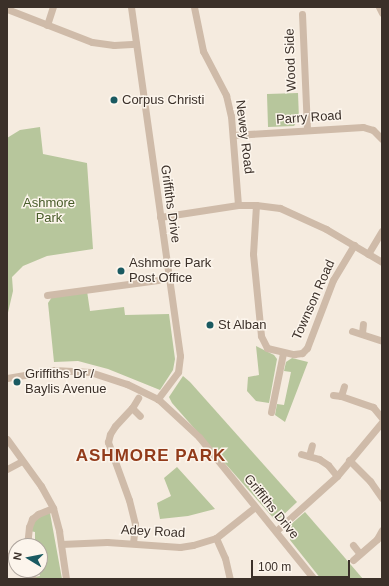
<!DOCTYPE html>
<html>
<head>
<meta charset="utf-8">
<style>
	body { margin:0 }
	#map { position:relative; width:389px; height:586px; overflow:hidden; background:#f5ebdf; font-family:Helvetica,sans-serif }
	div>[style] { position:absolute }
	.green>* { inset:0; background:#b7c69c }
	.street>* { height:7px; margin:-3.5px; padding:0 3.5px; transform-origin:3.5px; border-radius:3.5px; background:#cfbba9 }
	.dots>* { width:11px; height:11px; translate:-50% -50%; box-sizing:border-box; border:2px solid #fcf5ec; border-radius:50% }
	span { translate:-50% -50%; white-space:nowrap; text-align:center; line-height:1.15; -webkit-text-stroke:3px #fcf5ec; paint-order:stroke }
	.street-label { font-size:13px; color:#3b3029 }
	.poi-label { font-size:13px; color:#3b3029 }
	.left { translate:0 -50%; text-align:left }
	.park-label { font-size:13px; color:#485c2a }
	.district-label { font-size:17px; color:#923b1a; font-weight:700; letter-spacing:1px }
	.frame { position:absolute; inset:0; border:8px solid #3b3029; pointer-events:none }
	.north { position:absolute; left:8px; top:538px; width:40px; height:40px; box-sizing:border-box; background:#fcf5ec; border:1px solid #afa69e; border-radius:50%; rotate:280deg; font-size:11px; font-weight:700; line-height:16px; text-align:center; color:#3b3029 }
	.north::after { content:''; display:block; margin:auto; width:14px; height:18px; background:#1a5a61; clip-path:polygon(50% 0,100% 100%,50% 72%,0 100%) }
	.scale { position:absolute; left:251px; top:560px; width:99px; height:18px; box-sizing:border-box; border:2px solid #3b3029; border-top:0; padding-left:5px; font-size:12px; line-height:14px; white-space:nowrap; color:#3b3029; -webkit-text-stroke:3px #fcf5ec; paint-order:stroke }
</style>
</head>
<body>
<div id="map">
	<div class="green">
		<div style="clip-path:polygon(298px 93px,299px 119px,294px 126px,268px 127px,267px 94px)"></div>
		<div style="clip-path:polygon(40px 127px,43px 154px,87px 163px,93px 249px,47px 256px,23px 266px,12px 277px,13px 291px,7px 317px,7px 138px,20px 130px)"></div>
		<div style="clip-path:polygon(87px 291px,90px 311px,124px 307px,125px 315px,169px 314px,175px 359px,173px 370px,160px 390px,108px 369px,78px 361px,54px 362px,48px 303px,52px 297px)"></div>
		<div style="clip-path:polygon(256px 346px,274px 355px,277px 359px,269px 403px,256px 401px,247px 391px,248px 377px,259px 375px)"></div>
		<div style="clip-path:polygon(292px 358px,308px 362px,285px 422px,275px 415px,277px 404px,284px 405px,291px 372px,284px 371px,286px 362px)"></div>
		<div style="clip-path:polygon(183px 376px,190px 382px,297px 502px,280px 518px,275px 520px,172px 403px,169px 397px)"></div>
		<div style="clip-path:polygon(177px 467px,215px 509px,188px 516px,160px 519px,157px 503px,171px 496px,164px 478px)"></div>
		<div style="clip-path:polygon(305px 512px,339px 551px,363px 579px,321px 579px,290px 540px,289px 526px)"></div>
		<div style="clip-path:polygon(50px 513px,62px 579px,36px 579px,35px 577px,40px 576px,38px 570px,40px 570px,40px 546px,29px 546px,35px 545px,35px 532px,30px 531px,32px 523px,39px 515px)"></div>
	</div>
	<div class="street">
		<div style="left:131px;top:7px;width:352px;rotate:82deg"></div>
		<div style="left:180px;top:356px;width:16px;rotate:97deg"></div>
		<div style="left:178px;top:372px;width:34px;rotate:127deg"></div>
		<div style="left:194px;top:7px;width:45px;rotate:78.4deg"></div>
		<div style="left:203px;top:51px;width:50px;rotate:62.4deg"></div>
		<div style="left:226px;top:95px;width:22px;rotate:77deg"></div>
		<div style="left:231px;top:116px;width:89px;rotate:85.5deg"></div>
		<div style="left:379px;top:7px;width:7px;rotate:63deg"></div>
		<div style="left:7px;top:9px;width:91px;rotate:21.2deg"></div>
		<div style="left:92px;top:42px;width:22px;rotate:8deg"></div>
		<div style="left:114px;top:45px;width:22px;rotate:-3deg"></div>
		<div style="left:302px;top:14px;width:116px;rotate:87.5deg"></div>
		<div style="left:47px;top:25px;width:19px;rotate:-72deg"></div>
		<div style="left:233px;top:135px;width:130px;rotate:-3.5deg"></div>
		<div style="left:363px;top:127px;width:10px;rotate:17deg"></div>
		<div style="left:373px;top:130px;width:13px;rotate:45deg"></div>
		<div style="left:256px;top:205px;width:49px;rotate:93.5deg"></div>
		<div style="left:253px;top:254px;width:82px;rotate:84.4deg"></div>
		<div style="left:261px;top:336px;width:13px;rotate:63deg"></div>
		<div style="left:267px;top:348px;width:28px;rotate:13deg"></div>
		<div style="left:294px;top:354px;width:8px;rotate:-7deg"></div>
		<div style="left:302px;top:353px;width:7px;rotate:-45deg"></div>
		<div style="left:307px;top:348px;width:73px;rotate:-69.1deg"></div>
		<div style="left:333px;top:280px;width:41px;rotate:-59deg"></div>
		<div style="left:160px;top:217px;width:79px;rotate:-8.7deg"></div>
		<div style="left:238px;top:205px;width:18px"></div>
		<div style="left:256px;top:205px;width:24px;rotate:7deg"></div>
		<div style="left:280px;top:208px;width:51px;rotate:24.5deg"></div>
		<div style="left:326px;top:229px;width:65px;rotate:30.5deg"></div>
		<div style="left:368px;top:254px;width:27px;rotate:-59deg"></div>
		<div style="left:47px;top:295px;width:112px;rotate:-7.7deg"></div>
		<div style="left:352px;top:331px;width:32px;rotate:18deg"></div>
		<div style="left:362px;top:333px;width:9px;rotate:-84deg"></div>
		<div style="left:7px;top:378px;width:48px;rotate:-9.7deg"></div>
		<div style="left:54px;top:370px;width:36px;rotate:3deg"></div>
		<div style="left:90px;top:372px;width:39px;rotate:18deg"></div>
		<div style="left:127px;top:384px;width:34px;rotate:26deg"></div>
		<div style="left:158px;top:399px;width:56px;rotate:42.8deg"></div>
		<div style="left:199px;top:437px;width:183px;rotate:51deg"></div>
		<div style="left:333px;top:395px;width:8px;rotate:7deg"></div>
		<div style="left:341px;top:396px;width:34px;rotate:19deg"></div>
		<div style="left:373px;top:407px;width:14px;rotate:51deg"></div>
		<div style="left:341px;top:396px;width:10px;rotate:-73deg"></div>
		<div style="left:132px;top:408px;width:11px;rotate:45deg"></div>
		<div style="left:271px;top:412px;width:60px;rotate:-78.5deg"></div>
		<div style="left:7px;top:439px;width:58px;rotate:54.1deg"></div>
		<div style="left:41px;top:486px;width:25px;rotate:61deg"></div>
		<div style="left:53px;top:508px;width:24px;rotate:75deg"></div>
		<div style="left:59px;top:531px;width:49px;rotate:81.7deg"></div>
		<div style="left:301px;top:454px;width:19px;rotate:16deg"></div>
		<div style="left:319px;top:459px;width:11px;rotate:34deg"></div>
		<div style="left:328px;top:465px;width:14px;rotate:51deg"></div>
		<div style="left:309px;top:456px;width:11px;rotate:-75deg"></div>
		<div style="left:349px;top:460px;width:30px;rotate:45deg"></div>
		<div style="left:370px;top:481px;width:21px;rotate:55deg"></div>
		<div style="left:7px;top:469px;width:17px;rotate:-28deg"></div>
		<div style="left:276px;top:531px;width:82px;rotate:-42deg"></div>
		<div style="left:337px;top:476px;width:70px;rotate:-50.2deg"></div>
		<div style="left:216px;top:538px;width:22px;rotate:66deg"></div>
		<div style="left:225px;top:558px;width:22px;rotate:77deg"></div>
		<div style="left:133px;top:543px;width:19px;rotate:-84deg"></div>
		<div style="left:135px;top:524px;width:25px;rotate:-104deg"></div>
		<div style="left:129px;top:500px;width:62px;rotate:-109.9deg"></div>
		<div style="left:108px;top:442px;width:8px;rotate:-76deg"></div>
		<div style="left:110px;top:434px;width:9px;rotate:-58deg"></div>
		<div style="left:115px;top:426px;width:25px;rotate:-47deg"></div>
		<div style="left:132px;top:408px;width:12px;rotate:-59deg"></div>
		<div style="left:61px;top:544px;width:46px;rotate:-2.5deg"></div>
		<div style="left:107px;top:542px;width:73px;rotate:3.9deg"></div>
		<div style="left:180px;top:547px;width:13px;rotate:-9deg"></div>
		<div style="left:193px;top:545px;width:24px;rotate:-17deg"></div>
		<div style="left:216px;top:538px;width:50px;rotate:-38.5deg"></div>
		<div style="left:353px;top:545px;width:11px;rotate:52deg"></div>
		<div style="left:27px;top:546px;width:19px;rotate:-84deg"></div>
		<div style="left:29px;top:527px;width:9px;rotate:-69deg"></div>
		<div style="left:32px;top:519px;width:8px;rotate:-40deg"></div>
		<div style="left:38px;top:514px;width:16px;rotate:-22deg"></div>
		<div style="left:7px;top:556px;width:9px;rotate:-6deg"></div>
		<div style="left:353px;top:560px;width:32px;rotate:-41deg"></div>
		<div style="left:377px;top:539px;width:10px;rotate:-61deg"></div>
		<div style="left:30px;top:570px;width:9px;rotate:72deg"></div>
	</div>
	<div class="dots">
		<div style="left:114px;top:100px;background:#1a5a61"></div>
		<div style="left:121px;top:271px;background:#1a5a61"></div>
		<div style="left:210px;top:325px;background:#1a5a61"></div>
		<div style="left:17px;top:382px;background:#1a5a61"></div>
	</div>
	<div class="street-label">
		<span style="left:291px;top:60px;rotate:-92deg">Wood Side</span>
		<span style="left:309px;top:118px;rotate:-4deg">Parry Road</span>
		<span style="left:244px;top:137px;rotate:83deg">Newey Road</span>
		<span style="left:170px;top:204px;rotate:82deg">Griffiths Drive</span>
		<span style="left:314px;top:300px;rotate:-66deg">Townson Road</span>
		<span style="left:271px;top:507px;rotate:51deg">Griffiths Drive</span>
		<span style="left:153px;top:532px;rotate:3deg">Adey Road</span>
	</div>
	<div class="poi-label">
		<span class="left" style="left:122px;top:100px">Corpus Christi</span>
		<span class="left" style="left:129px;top:271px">Ashmore Park<br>Post Office</span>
		<span class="left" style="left:218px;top:325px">St Alban</span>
		<span class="left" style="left:25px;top:382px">Griffiths Dr /<br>Baylis Avenue</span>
	</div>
	<div class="park-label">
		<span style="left:49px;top:211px">Ashmore<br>Park</span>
	</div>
	<div class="district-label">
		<span style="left:151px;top:456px">ASHMORE PARK</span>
	</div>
	<div class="frame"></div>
	<div class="north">N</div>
	<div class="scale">100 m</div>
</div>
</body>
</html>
